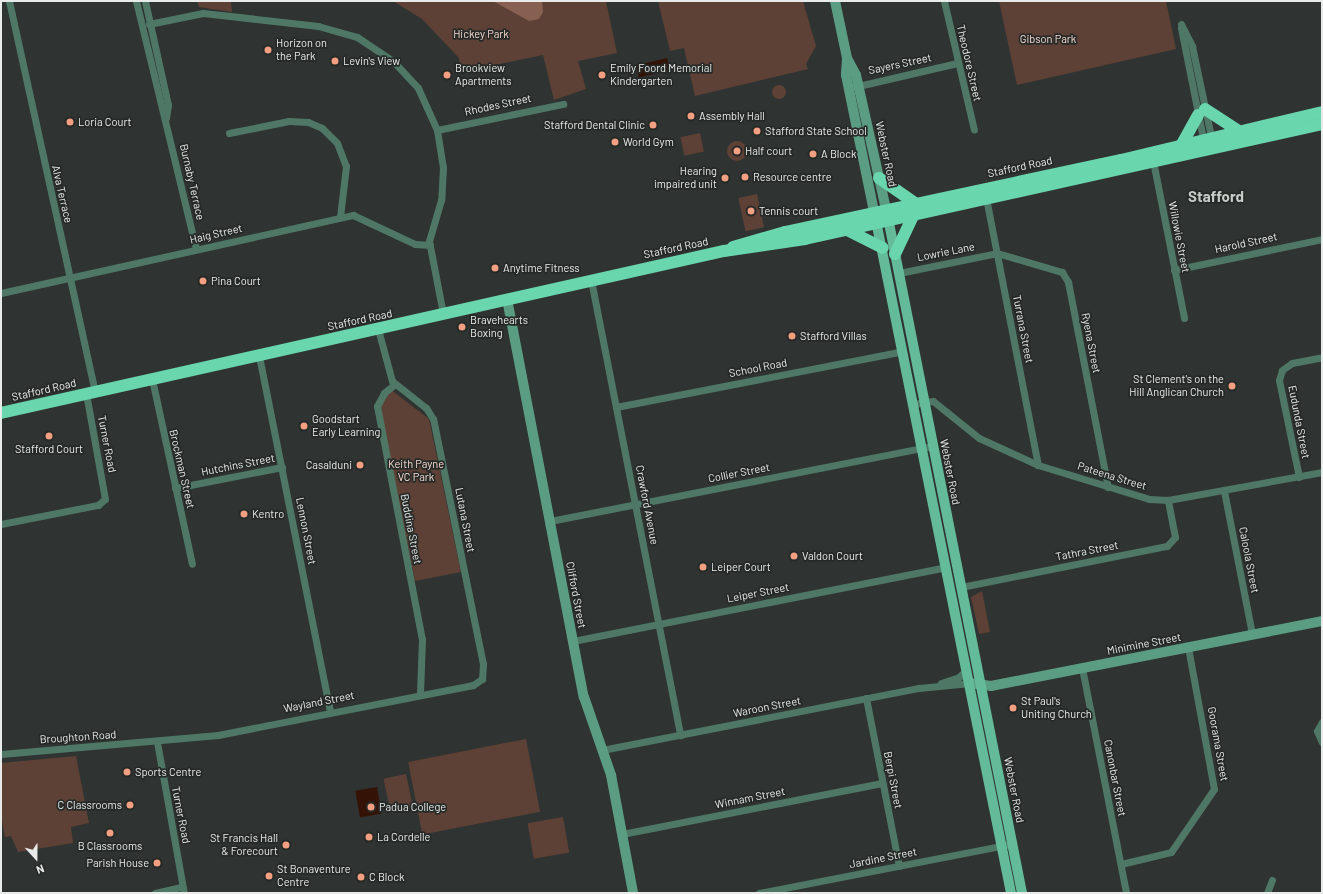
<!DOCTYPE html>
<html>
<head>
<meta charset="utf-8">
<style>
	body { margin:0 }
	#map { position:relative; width:1323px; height:894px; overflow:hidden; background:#2f3331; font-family:Barlow,sans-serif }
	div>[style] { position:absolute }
	.green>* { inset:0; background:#5e4136; transform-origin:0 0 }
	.round { border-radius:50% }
	.forest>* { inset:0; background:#886051 }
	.water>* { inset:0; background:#341306; transform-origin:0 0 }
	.street>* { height:7px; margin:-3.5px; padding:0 3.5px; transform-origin:3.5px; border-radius:3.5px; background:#4e7766 }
	.secondary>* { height:10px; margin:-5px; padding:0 5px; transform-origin:5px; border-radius:5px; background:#5b9d83 }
	.primary>* { height:10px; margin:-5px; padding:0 5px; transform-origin:5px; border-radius:5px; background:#63bb99 }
	.highway>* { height:12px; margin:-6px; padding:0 6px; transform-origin:6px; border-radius:6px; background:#69d6ad }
	.dots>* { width:11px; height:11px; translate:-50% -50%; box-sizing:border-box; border:2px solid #252927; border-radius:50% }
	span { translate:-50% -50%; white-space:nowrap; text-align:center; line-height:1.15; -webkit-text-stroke:3.5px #252927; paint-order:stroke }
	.park-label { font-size:11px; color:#f9dcd1 }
	.poi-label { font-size:11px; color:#e8ebe9 }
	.left { translate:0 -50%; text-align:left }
	.right { translate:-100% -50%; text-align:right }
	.street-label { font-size:11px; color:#e8ebe9 }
	.district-label { font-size:15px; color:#c7ccc9; font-weight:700 }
	.frame { position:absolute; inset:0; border:2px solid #e8ebe9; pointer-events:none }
	.north { position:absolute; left:16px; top:838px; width:40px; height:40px; -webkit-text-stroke:3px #252927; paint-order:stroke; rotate:159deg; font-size:11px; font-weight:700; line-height:16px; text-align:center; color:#e8ebe9 }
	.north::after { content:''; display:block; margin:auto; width:14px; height:18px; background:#e8ebe9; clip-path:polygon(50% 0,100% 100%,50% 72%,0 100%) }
</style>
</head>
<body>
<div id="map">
	<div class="green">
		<div style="clip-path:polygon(197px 1px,231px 1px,232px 12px,199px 7px)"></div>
		<div style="clip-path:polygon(393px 1px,606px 1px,617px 53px,578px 61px,586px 89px,554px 100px,543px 55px,461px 72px,459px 58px,422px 19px)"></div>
		<div style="clip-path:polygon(658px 1px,803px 1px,816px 46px,806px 64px,808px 69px,695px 96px,684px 48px,670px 51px)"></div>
		<div style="clip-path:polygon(999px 1px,1166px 1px,1176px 49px,1017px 85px)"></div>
		<div class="round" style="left:772px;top:85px;width:14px;height:14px"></div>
		<div style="left:700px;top:133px;width:19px;height:20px;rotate:78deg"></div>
		<div class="round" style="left:727px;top:141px;width:20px;height:20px"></div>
		<div style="left:757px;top:194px;width:34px;height:19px;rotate:78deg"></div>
		<div style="clip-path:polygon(390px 389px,429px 419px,461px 572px,415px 581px,380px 408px)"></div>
		<div style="clip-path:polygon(982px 591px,990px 632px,979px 634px,971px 597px)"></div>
		<div style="left:526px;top:739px;width:74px;height:120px;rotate:79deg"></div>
		<div style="clip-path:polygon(76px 756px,89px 823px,71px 827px,73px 843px,18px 852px,11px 836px,5px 837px,1px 816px,1px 763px)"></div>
		<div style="left:406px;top:774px;width:35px;height:23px;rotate:78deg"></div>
		<div style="left:563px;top:817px;width:36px;height:36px;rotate:80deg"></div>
	</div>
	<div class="forest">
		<div style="clip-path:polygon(493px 1px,542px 1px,543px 12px,539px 19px,529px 21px)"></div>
	</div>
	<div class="water">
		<div style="left:667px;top:58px;width:12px;height:32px;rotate:76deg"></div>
		<div style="left:377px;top:787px;width:27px;height:22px;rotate:80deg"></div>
	</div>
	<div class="street">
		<div style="left:9px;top:1px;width:400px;rotate:77.6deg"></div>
		<div style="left:136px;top:1px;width:255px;rotate:76.4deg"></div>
		<div style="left:145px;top:1px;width:107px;rotate:77.5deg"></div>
		<div style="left:168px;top:105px;width:13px;rotate:99deg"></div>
		<div style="left:944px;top:1px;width:132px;rotate:76.9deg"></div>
		<div style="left:149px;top:24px;width:55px;rotate:-11.5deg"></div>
		<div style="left:203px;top:13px;width:116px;rotate:6.4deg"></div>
		<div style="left:318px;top:26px;width:41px;rotate:15.8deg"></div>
		<div style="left:357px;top:37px;width:43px;rotate:33.7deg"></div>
		<div style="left:393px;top:61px;width:37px;rotate:47deg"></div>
		<div style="left:418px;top:88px;width:46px;rotate:65.7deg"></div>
		<div style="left:437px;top:130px;width:37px;rotate:81deg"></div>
		<div style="left:443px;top:167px;width:33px;rotate:93deg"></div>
		<div style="left:441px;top:200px;width:43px;rotate:106.3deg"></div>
		<div style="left:429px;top:241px;width:74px;rotate:79.1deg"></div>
		<div style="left:1181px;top:24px;width:25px;rotate:63deg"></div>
		<div style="left:1192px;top:46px;width:97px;rotate:78.1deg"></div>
		<div style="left:1181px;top:28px;width:117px;rotate:78.7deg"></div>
		<div style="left:854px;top:87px;width:106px;rotate:-13.1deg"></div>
		<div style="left:437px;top:130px;width:129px;rotate:-11.7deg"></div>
		<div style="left:229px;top:133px;width:61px;rotate:-11.3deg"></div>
		<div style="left:289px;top:121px;width:19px;rotate:3deg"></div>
		<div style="left:308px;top:122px;width:15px;rotate:23deg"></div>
		<div style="left:322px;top:128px;width:21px;rotate:45deg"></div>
		<div style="left:337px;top:143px;width:25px;rotate:69deg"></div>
		<div style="left:346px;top:166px;width:51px;rotate:96.7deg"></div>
		<div style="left:1153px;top:161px;width:160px;rotate:78.8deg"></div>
		<div style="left:986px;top:198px;width:272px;rotate:79deg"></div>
		<div style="left:1174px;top:270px;width:151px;rotate:-11.8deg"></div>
		<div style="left:899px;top:273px;width:100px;rotate:-11.5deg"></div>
		<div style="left:997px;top:253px;width:68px;rotate:16.3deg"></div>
		<div style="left:1062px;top:272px;width:12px;rotate:59deg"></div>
		<div style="left:1068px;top:282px;width:209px;rotate:79deg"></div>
		<div style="left:591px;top:280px;width:464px;rotate:78.9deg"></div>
		<div style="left:1px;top:293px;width:361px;rotate:-12.5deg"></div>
		<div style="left:353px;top:215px;width:68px;rotate:25.1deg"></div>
		<div style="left:415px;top:244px;width:15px;rotate:4deg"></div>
		<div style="left:259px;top:356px;width:363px;rotate:78.7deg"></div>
		<div style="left:152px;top:379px;width:189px;rotate:77.8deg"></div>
		<div style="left:395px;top:384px;width:14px;rotate:141deg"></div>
		<div style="left:384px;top:393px;width:15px;rotate:118deg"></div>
		<div style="left:377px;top:406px;width:237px;rotate:79.1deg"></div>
		<div style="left:422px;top:639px;width:55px;rotate:92.1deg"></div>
		<div style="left:914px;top:404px;width:19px;rotate:-9deg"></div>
		<div style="left:933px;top:401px;width:59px;rotate:38.8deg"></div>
		<div style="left:979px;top:438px;width:65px;rotate:24.6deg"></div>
		<div style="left:1038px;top:465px;width:116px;rotate:17deg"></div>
		<div style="left:1149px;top:499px;width:19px;rotate:3deg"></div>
		<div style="left:1168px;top:500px;width:157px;rotate:-10.3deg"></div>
		<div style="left:616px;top:407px;width:292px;rotate:-11deg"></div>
		<div style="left:1299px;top:477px;width:99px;rotate:-101.7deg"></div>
		<div style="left:1279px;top:380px;width:10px;rotate:-73deg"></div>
		<div style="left:1282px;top:370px;width:12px;rotate:-35deg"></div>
		<div style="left:1292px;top:363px;width:31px;rotate:-11deg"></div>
		<div style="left:175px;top:488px;width:109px;rotate:-11.1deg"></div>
		<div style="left:1224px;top:491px;width:146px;rotate:78.9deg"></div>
		<div style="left:550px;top:521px;width:390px;rotate:-11.1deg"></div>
		<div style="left:1px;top:524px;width:99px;rotate:-11.1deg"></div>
		<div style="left:98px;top:505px;width:9px;rotate:-41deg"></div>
		<div style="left:105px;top:499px;width:108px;rotate:-100.2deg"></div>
		<div style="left:961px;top:587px;width:210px;rotate:-11.3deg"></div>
		<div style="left:1167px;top:546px;width:12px;rotate:-48deg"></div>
		<div style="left:1175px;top:537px;width:38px;rotate:-101deg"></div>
		<div style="left:573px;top:641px;width:381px;rotate:-11.2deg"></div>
		<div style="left:1082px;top:668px;width:229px;rotate:78.9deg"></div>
		<div style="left:941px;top:683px;width:19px;rotate:-18deg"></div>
		<div style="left:959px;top:677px;width:11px;rotate:-45deg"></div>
		<div style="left:866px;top:698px;width:171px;rotate:78.9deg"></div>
		<div style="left:1322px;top:722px;width:10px;rotate:119deg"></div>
		<div style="left:1317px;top:731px;width:12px;rotate:66deg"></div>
		<div style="left:157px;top:742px;width:153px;rotate:79.9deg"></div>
		<div style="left:602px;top:750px;width:323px;rotate:-11.1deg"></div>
		<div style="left:919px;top:688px;width:51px;rotate:-5.6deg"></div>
		<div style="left:1px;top:754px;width:218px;rotate:-5deg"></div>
		<div style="left:218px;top:735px;width:260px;rotate:-11.1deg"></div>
		<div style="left:473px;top:685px;width:11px;rotate:-34deg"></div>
		<div style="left:482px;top:679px;width:15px;rotate:-86deg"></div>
		<div style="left:483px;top:664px;width:250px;rotate:-101.5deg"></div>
		<div style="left:433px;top:419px;width:13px;rotate:-122deg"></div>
		<div style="left:426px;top:408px;width:43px;rotate:-141.5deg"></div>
		<div style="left:392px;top:381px;width:54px;rotate:-105.1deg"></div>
		<div style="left:622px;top:834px;width:265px;rotate:-11.1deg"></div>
		<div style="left:1121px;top:864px;width:51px;rotate:-13.5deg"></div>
		<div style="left:1171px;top:852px;width:76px;rotate:-55.7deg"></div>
		<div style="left:1214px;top:789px;width:144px;rotate:-100.4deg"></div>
		<div style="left:155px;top:893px;width:28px;rotate:-13deg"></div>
		<div style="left:759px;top:893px;width:252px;rotate:-11deg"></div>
		<div style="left:1267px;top:893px;width:14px;rotate:-69deg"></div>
	</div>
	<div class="secondary">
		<div style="left:835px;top:1px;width:58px;rotate:78.1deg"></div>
		<div style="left:847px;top:58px;width:19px;rotate:62deg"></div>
		<div style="left:856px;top:75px;width:137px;rotate:77.4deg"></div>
		<div style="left:847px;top:59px;width:16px;rotate:94deg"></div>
		<div style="left:846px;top:75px;width:140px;rotate:78.4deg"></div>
		<div style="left:507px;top:299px;width:405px;rotate:79.1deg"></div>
		<div style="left:584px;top:697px;width:83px;rotate:70.9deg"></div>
		<div style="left:611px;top:775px;width:120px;rotate:79.4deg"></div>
		<div style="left:970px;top:683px;width:21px;rotate:8deg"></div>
		<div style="left:991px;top:686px;width:337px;rotate:-11.1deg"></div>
	</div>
	<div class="primary">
		<div style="left:887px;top:213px;width:693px;rotate:78.77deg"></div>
		<div style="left:875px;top:216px;width:691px;rotate:78.64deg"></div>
	</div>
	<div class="highway">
		<div style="left:1205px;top:109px;width:38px;rotate:33deg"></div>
		<div style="left:1182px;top:144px;width:33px;rotate:-61deg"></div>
		<div style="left:879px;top:178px;width:44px;rotate:34.8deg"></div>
		<div style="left:847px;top:230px;width:40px;rotate:26.6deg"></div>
		<div style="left:733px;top:247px;width:54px;rotate:-16.1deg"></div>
		<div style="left:785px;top:232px;width:344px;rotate:-12.1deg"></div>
		<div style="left:1121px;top:160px;width:207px;rotate:-13.4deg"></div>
		<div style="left:895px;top:254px;width:44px;rotate:-64.6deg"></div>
		<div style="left:1px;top:413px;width:741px;rotate:-12.63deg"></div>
		<div style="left:724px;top:251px;width:82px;rotate:-8.4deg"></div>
		<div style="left:805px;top:239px;width:530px;rotate:-12.54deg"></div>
	</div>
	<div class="dots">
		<div style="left:268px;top:50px;background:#f2a081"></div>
		<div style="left:335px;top:61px;background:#f2a081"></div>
		<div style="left:447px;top:75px;background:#f2a081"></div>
		<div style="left:602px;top:75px;background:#f2a081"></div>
		<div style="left:691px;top:116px;background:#f2a081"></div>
		<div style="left:70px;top:122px;background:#f2a081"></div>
		<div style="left:653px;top:125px;background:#f2a081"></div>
		<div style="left:757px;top:131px;background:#f2a081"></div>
		<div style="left:615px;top:142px;background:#f2a081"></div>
		<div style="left:737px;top:151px;background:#f2a081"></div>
		<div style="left:813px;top:154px;background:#f2a081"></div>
		<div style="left:745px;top:177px;background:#f2a081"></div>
		<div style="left:725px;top:178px;background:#f2a081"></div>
		<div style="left:751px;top:211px;background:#f2a081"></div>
		<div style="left:495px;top:268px;background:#f2a081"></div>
		<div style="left:203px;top:281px;background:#f2a081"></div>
		<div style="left:462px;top:327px;background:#f2a081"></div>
		<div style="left:792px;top:336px;background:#f2a081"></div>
		<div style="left:1232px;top:386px;background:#f2a081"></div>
		<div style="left:304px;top:426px;background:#f2a081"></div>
		<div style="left:49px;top:436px;background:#f2a081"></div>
		<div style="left:360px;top:465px;background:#f2a081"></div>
		<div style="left:244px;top:514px;background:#f2a081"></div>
		<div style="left:794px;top:556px;background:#f2a081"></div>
		<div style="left:703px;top:567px;background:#f2a081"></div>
		<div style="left:1013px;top:708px;background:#f2a081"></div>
		<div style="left:127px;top:772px;background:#f2a081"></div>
		<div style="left:130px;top:805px;background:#f2a081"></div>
		<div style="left:371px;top:807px;background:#f2a081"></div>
		<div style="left:110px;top:833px;background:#f2a081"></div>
		<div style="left:369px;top:837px;background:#f2a081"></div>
		<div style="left:286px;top:845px;background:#f2a081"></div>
		<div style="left:157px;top:863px;background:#f2a081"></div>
		<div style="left:269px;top:876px;background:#f2a081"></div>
		<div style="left:361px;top:877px;background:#f2a081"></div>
	</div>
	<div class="park-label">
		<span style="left:481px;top:34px">Hickey Park</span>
		<span style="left:1048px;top:39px">Gibson Park</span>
		<span style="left:416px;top:471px">Keith Payne<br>VC Park</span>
	</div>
	<div class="poi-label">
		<span class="left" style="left:276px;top:50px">Horizon on<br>the Park</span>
		<span class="left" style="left:343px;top:61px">Levin's View</span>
		<span class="left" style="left:455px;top:75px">Brookview<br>Apartments</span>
		<span class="left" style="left:610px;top:75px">Emily Foord Memorial<br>Kindergarten</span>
		<span class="left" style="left:699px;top:116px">Assembly Hall</span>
		<span class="left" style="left:78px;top:122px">Loria Court</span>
		<span class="right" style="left:645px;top:125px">Stafford Dental Clinic</span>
		<span class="left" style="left:765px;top:131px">Stafford State School</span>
		<span class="left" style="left:623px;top:142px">World Gym</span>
		<span class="left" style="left:745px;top:151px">Half court</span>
		<span class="left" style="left:821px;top:154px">A Block</span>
		<span class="right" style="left:717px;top:178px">Hearing<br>impaired unit</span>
		<span class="left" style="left:753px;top:177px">Resource centre</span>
		<span class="left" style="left:759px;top:211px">Tennis court</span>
		<span class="left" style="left:503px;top:268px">Anytime Fitness</span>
		<span class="left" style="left:211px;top:281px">Pina Court</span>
		<span class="left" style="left:470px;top:327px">Bravehearts<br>Boxing</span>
		<span class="left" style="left:800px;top:336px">Stafford Villas</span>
		<span class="right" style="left:1224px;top:386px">St Clement's on the<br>Hill Anglican Church</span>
		<span class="left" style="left:312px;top:426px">Goodstart<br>Early Learning</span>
		<span style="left:49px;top:449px">Stafford Court</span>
		<span class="right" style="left:352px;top:465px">Casalduni</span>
		<span class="left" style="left:252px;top:514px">Kentro</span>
		<span class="left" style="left:802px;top:556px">Valdon Court</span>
		<span class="left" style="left:711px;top:567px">Leiper Court</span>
		<span class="left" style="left:1021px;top:708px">St Paul's<br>Uniting Church</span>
		<span class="left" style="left:135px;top:772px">Sports Centre</span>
		<span class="right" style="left:122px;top:805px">C Classrooms</span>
		<span class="left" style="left:379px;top:807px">Padua College</span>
		<span class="left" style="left:377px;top:837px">La Cordelle</span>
		<span class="right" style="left:278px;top:845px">St Francis Hall<br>&amp; Forecourt</span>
		<span style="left:110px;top:846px">B Classrooms</span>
		<span class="right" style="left:149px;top:863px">Parish House</span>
		<span class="left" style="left:277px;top:876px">St Bonaventure<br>Centre</span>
		<span class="left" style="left:369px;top:877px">C Block</span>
	</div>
	<div class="street-label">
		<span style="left:969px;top:63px;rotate:77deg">Theodore Street</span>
		<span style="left:900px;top:64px;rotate:-12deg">Sayers Street</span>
		<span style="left:498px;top:105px;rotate:-12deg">Rhodes Street</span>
		<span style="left:886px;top:154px;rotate:78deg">Webster Road</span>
		<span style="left:1020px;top:167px;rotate:-12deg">Stafford Road</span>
		<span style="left:192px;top:182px;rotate:77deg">Burnaby Terrace</span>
		<span style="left:62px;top:194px;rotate:77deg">Alva Terrace</span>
		<span style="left:216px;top:234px;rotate:-13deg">Haig Street</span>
		<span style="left:1179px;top:237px;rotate:79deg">Willowie Street</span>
		<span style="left:1246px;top:243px;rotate:-12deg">Harold Street</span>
		<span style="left:676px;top:248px;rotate:-12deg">Stafford Road</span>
		<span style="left:946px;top:252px;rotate:-11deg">Lowrie Lane</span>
		<span style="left:360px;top:320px;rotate:-12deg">Stafford Road</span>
		<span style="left:1023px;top:329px;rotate:79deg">Turrana Street</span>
		<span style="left:1091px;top:343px;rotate:79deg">Ryena Street</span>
		<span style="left:758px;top:368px;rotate:-11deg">School Road</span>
		<span style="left:44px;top:390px;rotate:-13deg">Stafford Road</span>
		<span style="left:1299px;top:422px;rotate:79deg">Eudunda Street</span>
		<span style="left:107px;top:444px;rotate:79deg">Turner Road</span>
		<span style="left:238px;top:465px;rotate:-11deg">Hutchins Street</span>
		<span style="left:182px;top:469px;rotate:77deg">Brockman Street</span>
		<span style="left:950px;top:472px;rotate:79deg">Webster Road</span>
		<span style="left:739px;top:473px;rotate:-11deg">Collier Street</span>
		<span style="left:1112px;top:476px;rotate:17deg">Pateena Street</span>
		<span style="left:647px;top:505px;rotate:79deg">Crawford Avenue</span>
		<span style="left:465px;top:520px;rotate:79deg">Lutana Street</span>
		<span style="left:411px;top:529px;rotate:79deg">Buddina Street</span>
		<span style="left:306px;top:531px;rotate:79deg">Lennon Street</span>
		<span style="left:1087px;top:551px;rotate:-11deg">Tathra Street</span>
		<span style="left:1249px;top:560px;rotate:79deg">Caloola Street</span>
		<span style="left:758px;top:593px;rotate:-11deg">Leiper Street</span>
		<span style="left:576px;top:595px;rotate:79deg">Clifford Street</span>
		<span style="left:1144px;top:644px;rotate:-11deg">Minimine Street</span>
		<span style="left:319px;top:702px;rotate:-11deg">Wayland Street</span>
		<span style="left:767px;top:707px;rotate:-11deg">Waroon Street</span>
		<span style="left:78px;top:737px;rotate:-4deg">Broughton Road</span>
		<span style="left:1218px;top:744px;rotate:80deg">Goorama Street</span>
		<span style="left:1115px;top:778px;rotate:79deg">Canonbar Street</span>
		<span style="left:893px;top:780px;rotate:79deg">Berpi Street</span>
		<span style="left:1014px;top:790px;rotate:79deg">Webster Road</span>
		<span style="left:750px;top:798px;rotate:-11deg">Winnam Street</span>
		<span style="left:181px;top:815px;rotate:79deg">Turner Road</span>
		<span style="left:883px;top:858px;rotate:-11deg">Jardine Street</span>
	</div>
	<div class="district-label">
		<span style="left:1216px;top:197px">Stafford</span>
	</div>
	<div class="frame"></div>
	<div class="north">N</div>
</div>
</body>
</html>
